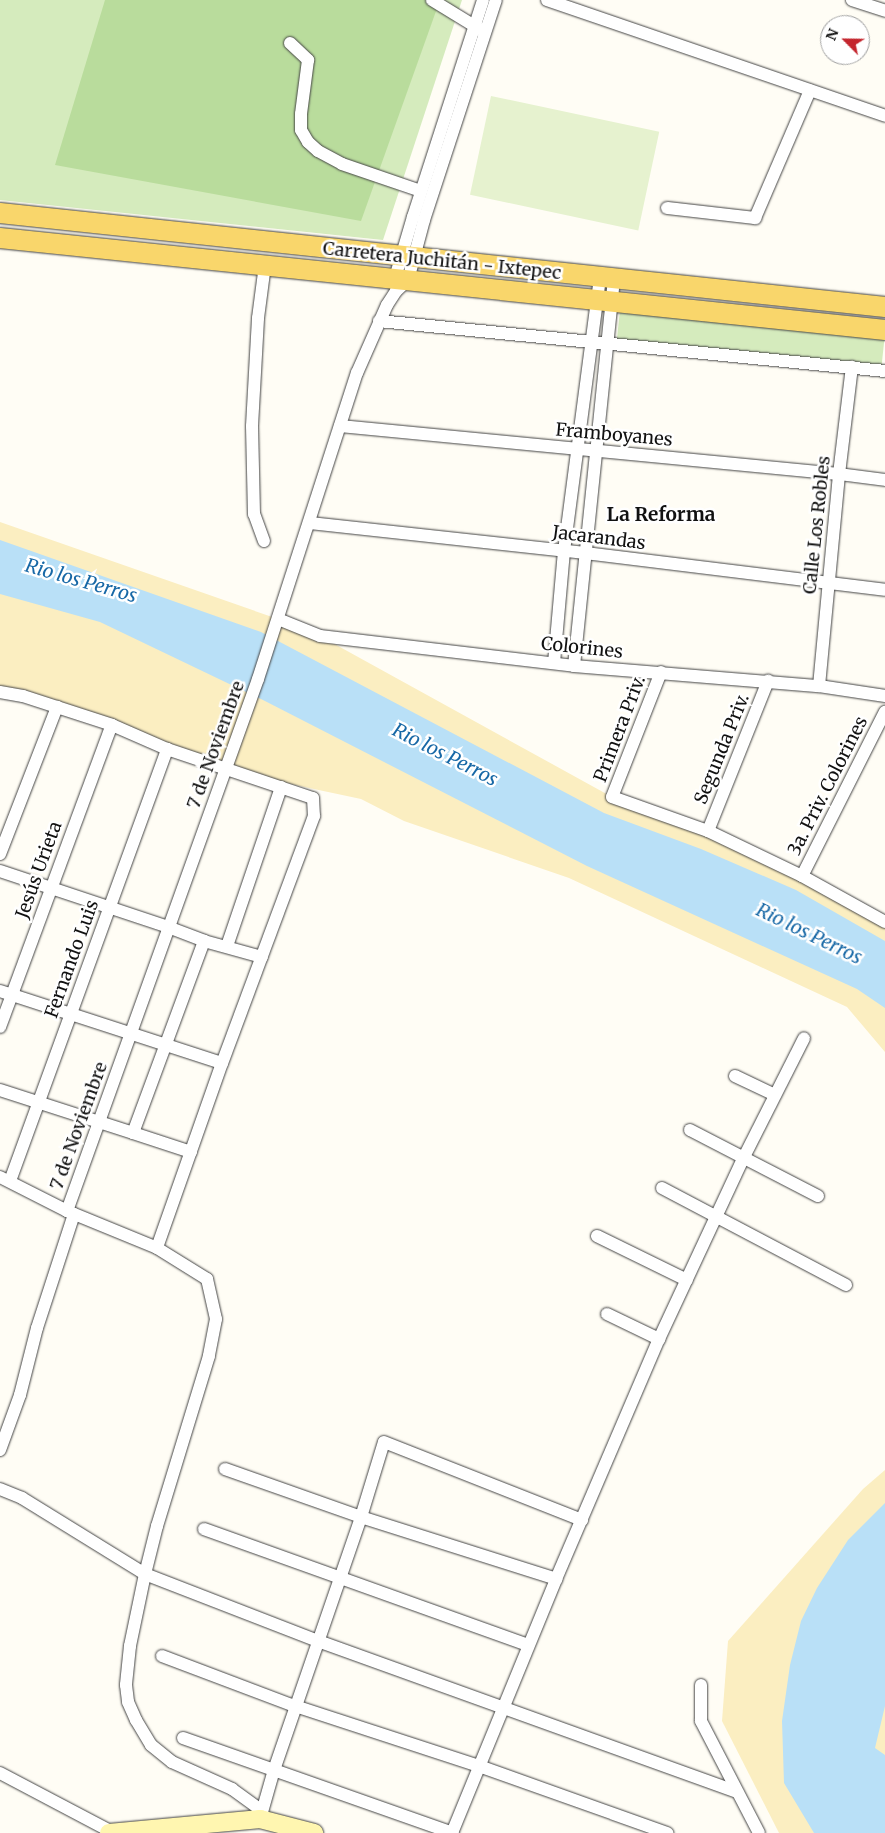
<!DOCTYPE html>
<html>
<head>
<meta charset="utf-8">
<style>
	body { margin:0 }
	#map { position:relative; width:885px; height:1833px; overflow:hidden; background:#fffdf5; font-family:Merriweather,serif }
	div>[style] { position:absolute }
	.green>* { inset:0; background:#d5ebbd; transform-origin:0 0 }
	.forest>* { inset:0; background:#b9dc9c }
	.sand>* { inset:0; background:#fbeec1 }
	.pitch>* { inset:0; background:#e6f2cf; transform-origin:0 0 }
	.water>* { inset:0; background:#b9e0f7 }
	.roads { filter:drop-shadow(0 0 1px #444) drop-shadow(0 0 1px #444) }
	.street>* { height:12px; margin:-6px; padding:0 6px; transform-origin:6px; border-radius:6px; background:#fff }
	.secondary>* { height:18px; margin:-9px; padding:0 9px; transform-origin:9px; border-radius:9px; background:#fff6b0 }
	.primary>* { height:20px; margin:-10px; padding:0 10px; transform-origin:10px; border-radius:10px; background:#f9d66b }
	span { translate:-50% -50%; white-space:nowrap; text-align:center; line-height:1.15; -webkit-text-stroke:5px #fff; paint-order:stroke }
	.street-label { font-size:18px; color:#111 }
	.neighbourhood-label { font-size:19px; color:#111; font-weight:700 }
	.water-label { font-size:19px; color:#1768a6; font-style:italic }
	.north { position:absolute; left:820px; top:15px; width:50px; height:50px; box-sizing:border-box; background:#fff; border:1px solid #a0a0a0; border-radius:50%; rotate:293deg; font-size:14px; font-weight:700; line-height:20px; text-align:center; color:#111 }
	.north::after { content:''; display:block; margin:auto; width:18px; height:22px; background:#c4262e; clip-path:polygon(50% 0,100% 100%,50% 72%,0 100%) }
</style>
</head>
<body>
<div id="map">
	<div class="green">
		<div style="clip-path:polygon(0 0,462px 0,383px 240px,0 200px)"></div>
		<div style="left:620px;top:310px;width:266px;height:29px;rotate:6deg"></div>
	</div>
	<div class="forest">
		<div style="clip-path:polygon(105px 0,440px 0,361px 221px,55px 165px)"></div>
	</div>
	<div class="sand">
		<div style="clip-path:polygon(0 522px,278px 619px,320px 636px,612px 797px,708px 831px,885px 922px,885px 1052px,847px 1007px,569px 878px,404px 821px,361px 799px,225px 770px,0 692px)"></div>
		<div style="clip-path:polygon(885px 1470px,885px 1833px,779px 1833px,722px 1721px,728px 1641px,863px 1489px)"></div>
	</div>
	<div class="pitch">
		<div style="left:491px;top:96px;width:172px;height:101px;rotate:12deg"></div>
	</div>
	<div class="water">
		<div style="clip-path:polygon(0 540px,261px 632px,604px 813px,701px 849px,796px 890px,885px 941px,885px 1008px,857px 989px,587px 866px,263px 700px,100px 622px,0 594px)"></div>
		<div style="clip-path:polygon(885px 1503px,885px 1706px,875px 1748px,885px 1755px,885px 1833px,814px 1833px,784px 1783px,782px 1721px,790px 1665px,801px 1621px,817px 1588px,848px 1540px)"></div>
	</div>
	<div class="roads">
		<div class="street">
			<div style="left:432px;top:0;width:57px;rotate:31.5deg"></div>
			<div style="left:547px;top:0;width:357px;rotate:18.9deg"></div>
			<div style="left:852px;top:0;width:35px;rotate:18deg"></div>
			<div style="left:290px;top:43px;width:25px;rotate:43deg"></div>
			<div style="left:308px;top:60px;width:54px;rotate:97.4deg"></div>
			<div style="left:301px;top:114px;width:16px;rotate:90deg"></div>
			<div style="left:301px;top:130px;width:14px;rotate:60deg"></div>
			<div style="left:308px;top:142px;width:13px;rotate:42deg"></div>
			<div style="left:318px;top:151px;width:27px;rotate:28deg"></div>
			<div style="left:342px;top:164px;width:83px;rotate:18.9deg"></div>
			<div style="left:667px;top:208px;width:89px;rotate:6.5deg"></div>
			<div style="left:755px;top:218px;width:139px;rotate:-66.7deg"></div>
			<div style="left:395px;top:284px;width:6px;rotate:-90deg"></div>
			<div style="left:395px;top:278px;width:64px;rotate:-73.6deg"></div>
			<div style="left:413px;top:217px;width:228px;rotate:-72.1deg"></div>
			<div style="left:379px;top:321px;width:508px;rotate:5.64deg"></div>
			<div style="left:340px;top:426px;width:501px;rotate:5.49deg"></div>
			<div style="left:839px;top:474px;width:46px;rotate:7.4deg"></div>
			<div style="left:310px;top:523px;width:277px;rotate:6.2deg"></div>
			<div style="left:585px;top:553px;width:302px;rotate:7deg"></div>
			<div style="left:264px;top:541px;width:29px;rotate:-110deg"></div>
			<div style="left:254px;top:514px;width:88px;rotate:-91.3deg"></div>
			<div style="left:252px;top:426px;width:108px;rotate:-86.8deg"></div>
			<div style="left:258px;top:318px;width:53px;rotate:-82.5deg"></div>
			<div style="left:278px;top:619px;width:45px;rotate:22deg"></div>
			<div style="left:320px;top:636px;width:256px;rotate:6.7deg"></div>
			<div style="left:574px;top:666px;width:246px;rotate:4.7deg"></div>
			<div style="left:819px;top:686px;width:67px;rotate:8.6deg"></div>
			<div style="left:554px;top:663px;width:112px;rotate:-84.9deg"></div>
			<div style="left:564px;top:551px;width:276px;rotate:-82.5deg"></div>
			<div style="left:574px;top:666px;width:389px;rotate:-84.1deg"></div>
			<div style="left:661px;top:672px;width:134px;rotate:111.4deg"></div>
			<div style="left:612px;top:797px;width:102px;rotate:19.5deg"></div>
			<div style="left:708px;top:831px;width:104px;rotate:25.6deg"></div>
			<div style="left:802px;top:876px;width:95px;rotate:29deg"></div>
			<div style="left:819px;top:686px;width:213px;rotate:-84.6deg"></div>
			<div style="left:839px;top:474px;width:108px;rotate:-83.1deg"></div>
			<div style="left:0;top:692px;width:23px;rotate:10deg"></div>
			<div style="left:23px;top:696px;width:94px;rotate:18deg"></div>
			<div style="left:112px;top:725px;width:60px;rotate:23.6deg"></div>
			<div style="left:167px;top:749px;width:154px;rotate:18.6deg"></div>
			<div style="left:313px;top:798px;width:18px;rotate:87deg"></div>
			<div style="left:314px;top:816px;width:264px;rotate:110.4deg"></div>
			<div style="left:222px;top:1063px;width:196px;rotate:109.4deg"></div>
			<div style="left:708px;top:831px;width:162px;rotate:-68.2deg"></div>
			<div style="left:0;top:854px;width:158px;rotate:-68.8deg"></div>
			<div style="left:0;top:871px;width:177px;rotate:18.4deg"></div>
			<div style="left:168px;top:927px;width:39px;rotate:21deg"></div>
			<div style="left:204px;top:941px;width:60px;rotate:15.4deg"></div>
			<div style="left:802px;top:876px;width:184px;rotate:-63.2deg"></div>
			<div style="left:227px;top:946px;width:168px;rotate:-71.2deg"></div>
			<div style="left:0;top:991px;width:233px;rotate:18deg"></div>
			<div style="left:0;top:1027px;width:322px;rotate:-69.7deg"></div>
			<div style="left:735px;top:1076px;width:44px;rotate:25.4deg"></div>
			<div style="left:0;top:1090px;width:140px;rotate:17.9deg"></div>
			<div style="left:690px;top:1130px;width:144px;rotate:27.3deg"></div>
			<div style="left:191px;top:1152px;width:61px;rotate:-161.9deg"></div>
			<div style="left:133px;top:1133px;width:205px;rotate:-69.7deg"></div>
			<div style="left:0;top:1177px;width:75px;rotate:26.9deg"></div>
			<div style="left:67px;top:1211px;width:97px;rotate:22.3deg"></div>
			<div style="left:157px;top:1248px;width:59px;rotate:31.8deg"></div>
			<div style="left:207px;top:1279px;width:41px;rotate:77.3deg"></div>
			<div style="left:216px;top:1319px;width:38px;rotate:101deg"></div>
			<div style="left:209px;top:1356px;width:178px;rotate:107deg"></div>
			<div style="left:157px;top:1526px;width:49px;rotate:104deg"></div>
			<div style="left:145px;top:1574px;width:74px;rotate:101.8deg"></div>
			<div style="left:130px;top:1646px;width:39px;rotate:96deg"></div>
			<div style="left:126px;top:1685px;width:17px;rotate:83deg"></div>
			<div style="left:128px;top:1702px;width:20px;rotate:66deg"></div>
			<div style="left:136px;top:1720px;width:29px;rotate:59deg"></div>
			<div style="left:151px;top:1745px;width:27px;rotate:39deg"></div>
			<div style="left:172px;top:1762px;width:66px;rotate:24.2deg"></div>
			<div style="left:232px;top:1789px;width:37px;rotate:36deg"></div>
			<div style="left:10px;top:1181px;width:460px;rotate:-70deg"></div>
			<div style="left:662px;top:1188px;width:208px;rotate:27.8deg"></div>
			<div style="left:67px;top:1211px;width:565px;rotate:-70.25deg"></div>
			<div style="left:258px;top:679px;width:322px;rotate:-72.1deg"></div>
			<div style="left:357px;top:373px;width:74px;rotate:-66.2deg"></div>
			<div style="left:387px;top:305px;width:17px;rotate:-57deg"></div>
			<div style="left:396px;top:291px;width:16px;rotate:-43deg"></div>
			<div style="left:408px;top:280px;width:62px;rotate:-75.1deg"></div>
			<div style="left:424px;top:220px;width:231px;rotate:-71.9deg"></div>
			<div style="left:597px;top:1236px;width:100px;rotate:26.1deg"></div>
			<div style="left:607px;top:1314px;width:58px;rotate:25.7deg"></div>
			<div style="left:0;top:1450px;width:59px;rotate:-70deg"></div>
			<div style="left:20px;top:1395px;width:69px;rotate:-75.8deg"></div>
			<div style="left:37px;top:1328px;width:120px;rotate:-72deg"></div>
			<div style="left:225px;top:1469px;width:144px;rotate:19.4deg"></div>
			<div style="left:361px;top:1517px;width:205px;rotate:17.6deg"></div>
			<div style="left:0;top:1489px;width:24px;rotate:22deg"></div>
			<div style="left:22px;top:1498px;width:145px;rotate:31.7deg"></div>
			<div style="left:145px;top:1574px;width:186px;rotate:21.2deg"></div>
			<div style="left:318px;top:1641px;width:445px;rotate:19.8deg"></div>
			<div style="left:204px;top:1529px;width:344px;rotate:19.7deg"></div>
			<div style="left:162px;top:1656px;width:139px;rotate:20.7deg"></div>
			<div style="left:292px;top:1705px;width:197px;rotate:18.1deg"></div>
			<div style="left:479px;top:1766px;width:200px;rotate:19.6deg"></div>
			<div style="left:701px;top:1685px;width:36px;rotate:90deg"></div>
			<div style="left:701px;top:1721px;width:126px;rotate:62.6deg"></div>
			<div style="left:183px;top:1738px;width:286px;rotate:19.4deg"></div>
			<div style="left:0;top:1773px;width:129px;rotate:27.8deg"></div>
			<div style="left:260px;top:1819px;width:51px;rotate:-74.1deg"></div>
			<div style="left:274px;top:1770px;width:268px;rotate:-71deg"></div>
			<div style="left:361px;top:1517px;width:78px;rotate:-73deg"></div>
			<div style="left:384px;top:1442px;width:213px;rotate:21.5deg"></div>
			<div style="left:452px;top:1833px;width:274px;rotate:-67.7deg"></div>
			<div style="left:556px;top:1579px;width:261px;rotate:-66.8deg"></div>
			<div style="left:659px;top:1339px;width:201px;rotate:-65deg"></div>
			<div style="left:744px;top:1157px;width:133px;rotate:-63.2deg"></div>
		</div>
		<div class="secondary">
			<div style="left:109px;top:1833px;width:152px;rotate:-5.3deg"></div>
			<div style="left:260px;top:1819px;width:56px;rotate:14.5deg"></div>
		</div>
		<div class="primary">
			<div style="left:0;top:213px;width:890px;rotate:6.06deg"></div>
			<div style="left:0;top:238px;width:890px;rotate:5.93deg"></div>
		</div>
	</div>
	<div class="street-label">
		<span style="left:442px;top:261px;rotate:6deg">Carretera Juchitán - Ixtepec</span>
		<span style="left:614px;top:435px;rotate:5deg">Framboyanes</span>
		<span style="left:817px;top:525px;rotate:-84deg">Calle Los Robles</span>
		<span style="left:599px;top:538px;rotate:7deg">Jacarandas</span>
		<span style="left:582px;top:648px;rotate:6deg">Colorines</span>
		<span style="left:620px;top:729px;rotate:-69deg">Primera Priv.</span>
		<span style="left:216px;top:745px;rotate:-70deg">7 de Noviembre</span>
		<span style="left:722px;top:749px;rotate:-68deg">Segunda Priv.</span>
		<span style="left:828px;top:786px;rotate:-63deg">3a. Priv. Colorines</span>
		<span style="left:39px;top:870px;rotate:-70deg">Jesús Urieta</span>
		<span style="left:72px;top:959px;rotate:-70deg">Fernando Luis</span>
		<span style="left:79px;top:1126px;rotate:-70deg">7 de Noviembre</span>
	</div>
	<div class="neighbourhood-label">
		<span style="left:661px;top:515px">La Reforma</span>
	</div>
	<div class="water-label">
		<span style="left:81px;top:581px;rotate:16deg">Rio los Perros</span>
		<span style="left:445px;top:755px;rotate:27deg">Rio los Perros</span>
		<span style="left:809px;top:934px;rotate:26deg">Rio los Perros</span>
	</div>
	<div class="north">N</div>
</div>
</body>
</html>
